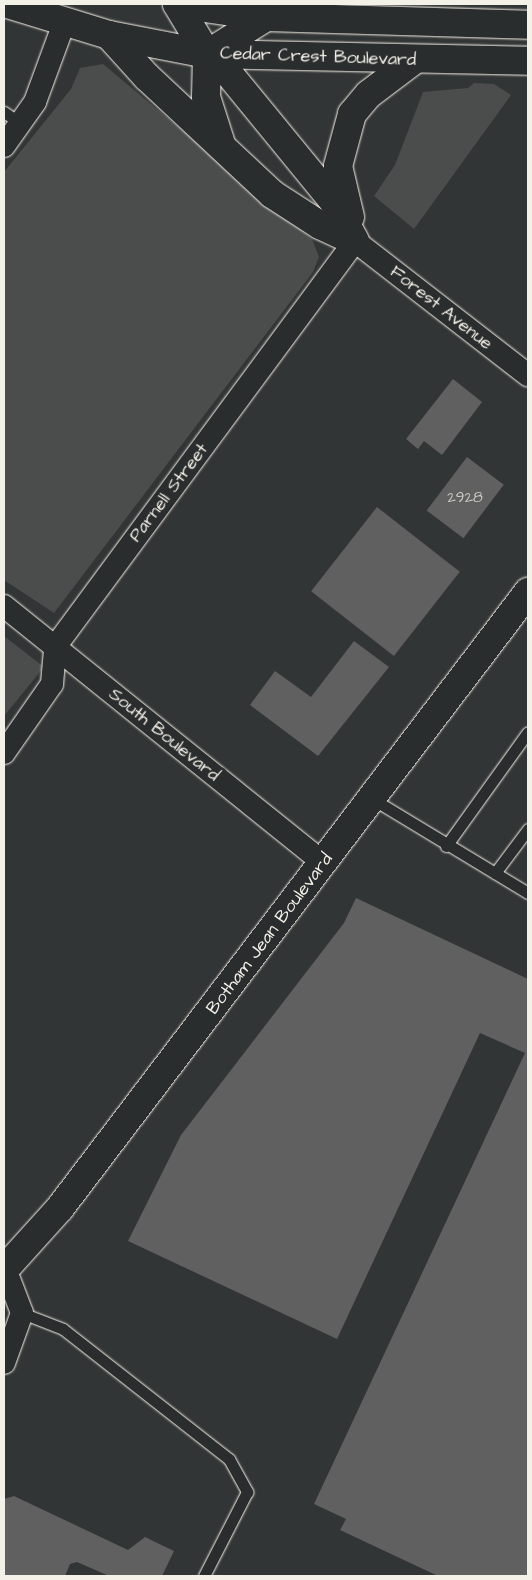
<!DOCTYPE html>
<html>
<head>
<meta charset="utf-8">
<style>
	body { margin:0 }
	#map { position:relative; width:532px; height:1580px; overflow:hidden; background:#323535; font-family:"Architects Daughter",sans-serif }
	div>[style] { position:absolute }
	.green>* { inset:0; background:#4b4d4c }
	.building>* { inset:0; background:#5f605f; transform-origin:0 0 }
	.roads { filter:drop-shadow(0 0 1px #f4f1e8) drop-shadow(0 0 1px #f4f1e8) }
	.lane>* { height:11px; margin:-5.5px; padding:0 5.5px; transform-origin:5.5px; border-radius:5.5px; background:#2a2d2e }
	.street>* { height:22px; margin:-11px; padding:0 11px; transform-origin:11px; border-radius:11px; background:#2a2d2e }
	.secondary>* { height:28px; margin:-14px; padding:0 14px; transform-origin:14px; border-radius:14px; background:#2a2d2e }
	span { translate:-50% -50%; white-space:nowrap; text-align:center; line-height:1.15; -webkit-text-stroke:5px #2a2d2e; paint-order:stroke }
	.number-label { font-size:15px; color:#cfcdc6 }
	.number-label span { -webkit-text-stroke-width:0 }
	.street-label { font-size:18px; color:#f4f1e8 }
	.frame { position:absolute; inset:0; border:5px solid #f4f1e8; pointer-events:none }
</style>
</head>
<body>
<div id="map">
	<div class="green">
		<div style="clip-path:polygon(103px 64px,312px 239px,319px 257px,313px 272px,54px 613px,4px 580px,4px 172px,71px 89px,80px 68px)"></div>
		<div style="clip-path:polygon(474px 83px,494px 84px,511px 95px,414px 229px,374px 196px,395px 165px,423px 92px,468px 88px)"></div>
		<div style="clip-path:polygon(4px 636px,44px 667px,4px 716px)"></div>
	</div>
	<div class="building">
		<div style="clip-path:polygon(453px 379px,482px 402px,442px 455px,424px 441px,418px 449px,406px 439px)"></div>
		<div style="left:467px;top:457px;width:46px;height:67px;rotate:37deg"></div>
		<div style="left:377px;top:507px;width:105px;height:107px;rotate:38deg"></div>
		<div style="clip-path:polygon(354px 641px,389px 667px,318px 756px,250px 705px,275px 671px,311px 697px)"></div>
		<div style="clip-path:polygon(356px 898px,528px 979px,528px 1576px,438px 1576px,340px 1530px,346px 1519px,314px 1504px,525px 1053px,480px 1033px,337px 1339px,128px 1241px,181px 1135px,344px 923px)"></div>
		<div style="clip-path:polygon(14px 1496px,128px 1550px,145px 1537px,174px 1551px,162px 1576px,109px 1576px,77px 1562px,70px 1564px,65px 1576px,4px 1576px,4px 1499px)"></div>
	</div>
	<div class="roads">
		<div class="lane">
			<div style="left:4px;top:112px;width:21px;rotate:35deg"></div>
			<div style="left:371px;top:798px;width:184px;rotate:31.2deg"></div>
			<div style="left:446px;top:846px;width:140px;rotate:-54.3deg"></div>
			<div style="left:495px;top:873px;width:55px;rotate:-53.1deg"></div>
			<div style="left:22px;top:1313px;width:44px;rotate:21.3deg"></div>
			<div style="left:63px;top:1329px;width:211px;rotate:38.1deg"></div>
			<div style="left:229px;top:1459px;width:38px;rotate:61deg"></div>
			<div style="left:247px;top:1492px;width:94px;rotate:117.1deg"></div>
		</div>
		<div class="street">
			<div style="left:4px;top:146px;width:54px;rotate:-54.8deg"></div>
			<div style="left:35px;top:102px;width:84px;rotate:-69.8deg"></div>
			<div style="left:4px;top:606px;width:410px;rotate:38.8deg"></div>
			<div style="left:4px;top:753px;width:84px;rotate:-55.2deg"></div>
			<div style="left:52px;top:684px;width:37px;rotate:-85deg"></div>
			<div style="left:55px;top:647px;width:505px;rotate:-53.54deg"></div>
			<div style="left:355px;top:241px;width:219px;rotate:37.8deg"></div>
			<div style="left:4px;top:1266px;width:50px;rotate:69deg"></div>
			<div style="left:22px;top:1313px;width:53px;rotate:109.8deg"></div>
		</div>
		<div class="secondary">
			<div style="left:8px;top:4px;width:106px;rotate:17.1deg"></div>
			<div style="left:109px;top:35px;width:100px;rotate:11deg"></div>
			<div style="left:207px;top:54px;width:321px;rotate:1.2deg"></div>
			<div style="left:177px;top:4px;width:90px;rotate:8.3deg"></div>
			<div style="left:266px;top:17px;width:262px;rotate:1.7deg"></div>
			<div style="left:177px;top:4px;width:58px;rotate:59deg"></div>
			<div style="left:207px;top:54px;width:31px;rotate:42deg"></div>
			<div style="left:230px;top:75px;width:164px;rotate:50.7deg"></div>
			<div style="left:334px;top:202px;width:44px;rotate:61.7deg"></div>
			<div style="left:109px;top:35px;width:57px;rotate:47.9deg"></div>
			<div style="left:147px;top:77px;width:171px;rotate:43.1deg"></div>
			<div style="left:272px;top:194px;width:57px;rotate:32.9deg"></div>
			<div style="left:320px;top:225px;width:38px;rotate:25deg"></div>
			<div style="left:207px;top:54px;width:43px;rotate:91.3deg"></div>
			<div style="left:206px;top:97px;width:52px;rotate:72.3deg"></div>
			<div style="left:207px;top:54px;width:70px;rotate:-32.1deg"></div>
			<div style="left:350px;top:217px;width:52px;rotate:-103.2deg"></div>
			<div style="left:338px;top:166px;width:54px;rotate:-74.9deg"></div>
			<div style="left:352px;top:114px;width:26px;rotate:-50deg"></div>
			<div style="left:369px;top:94px;width:56px;rotate:-37.1deg"></div>
			<div style="left:4px;top:1270px;width:84px;rotate:-47.9deg"></div>
			<div style="left:60px;top:1208px;width:774px;rotate:-52.77deg"></div>
		</div>
	</div>
	<div class="number-label">
		<span style="left:465px;top:498px">2928</span>
	</div>
	<div class="street-label">
		<span style="left:318px;top:57px;rotate:2deg">Cedar Crest Boulevard</span>
		<span style="left:441px;top:308px;rotate:38deg">Forest Avenue</span>
		<span style="left:169px;top:493px;rotate:-53deg">Parnell Street</span>
		<span style="left:164px;top:735px;rotate:39deg">South Boulevard</span>
		<span style="left:270px;top:934px;rotate:-53deg">Botham Jean Boulevard</span>
	</div>
	<div class="frame"></div>
</div>
</body>
</html>
